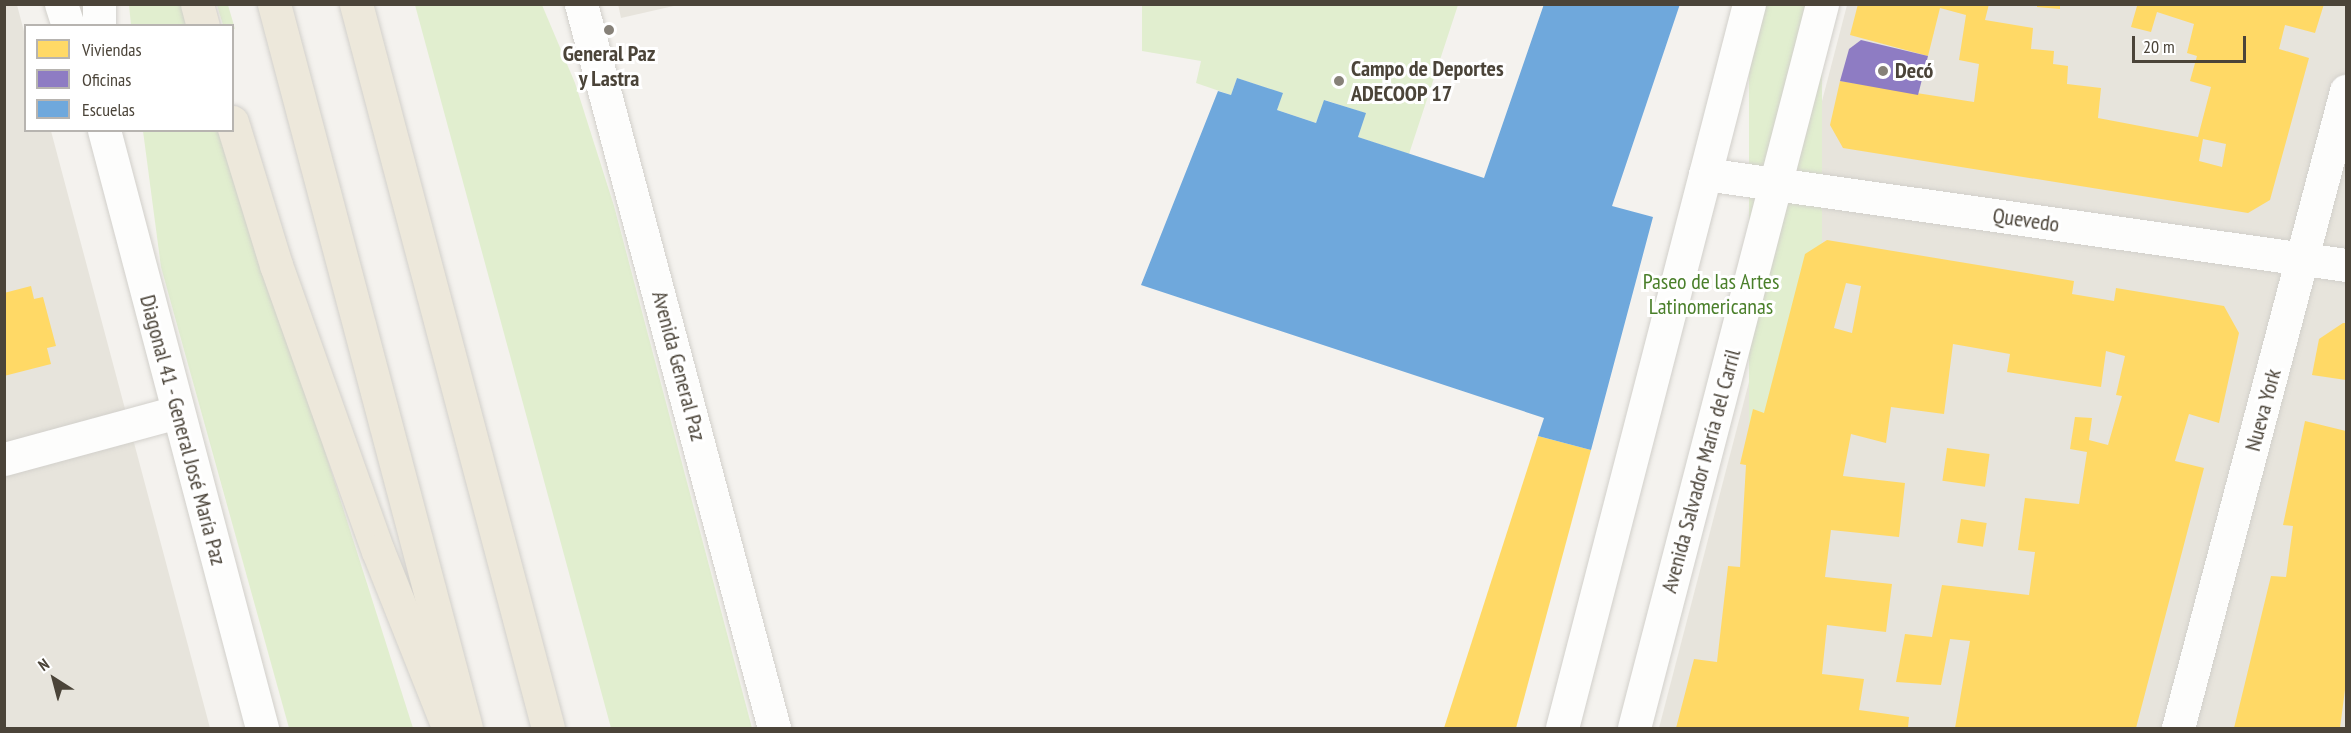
<!DOCTYPE html>
<html>
<head>
<meta charset="utf-8">
<style>
	body { margin:0 }
	#map { position:relative; width:2351px; height:733px; overflow:hidden; background:#f4f2ee; font-family:"PT Sans Narrow",sans-serif }
	div>[style] { position:absolute }
	.residential>* { inset:0; background:#e7e4dc }
	.green>* { inset:0; background:#e1eecf; transform-origin:0 0 }
	.homes>* { inset:0; background:#ffd966; transform-origin:0 0 }
	.offices>* { inset:0; background:#8e7cc3 }
	.schools>* { inset:0; background:#6fa8dc }
	.roads { filter:drop-shadow(0 0 2px #d2d0cb) drop-shadow(0 0 2px #d2d0cb) }
	.minor>* { height:33px; margin:-16.5px; padding:0 16.5px; transform-origin:16.5px; border-radius:16.5px; background:#fdfdfc }
	.highway>* { height:33px; margin:-16.5px; padding:0 16.5px; transform-origin:16.5px; border-radius:16.5px; background:#ede8db }
	.dots>* { width:16px; height:16px; translate:-50% -50%; box-sizing:border-box; border:3px solid #fff; border-radius:50% }
	span { translate:-50% -50%; white-space:nowrap; text-align:center; line-height:1.15; -webkit-text-stroke:6px #fff; paint-order:stroke }
	.poi-label { font-size:22px; color:#4b4439; font-weight:700 }
	.left { translate:0 -50%; text-align:left }
	.street-label { font-size:22px; color:#4b4439 }
	.park-label { font-size:22px; color:#4a7f2a }
	.frame { position:absolute; inset:0; border:6px solid #4b4439; pointer-events:none }
	.legend { position:absolute; left:24px; top:24px; width:210px; height:108px; box-sizing:border-box; background:#fff; border:2px solid #b7b4b0; margin:0; padding:8px 10px; list-style:none; font-size:18px; color:#4b4439 }
	.legend li { display:flex; align-items:center; gap:12px; height:30px }
	.legend b { width:30px; border:2px solid #b7b4b0 }
	.north { position:absolute; left:24px; top:649px; width:60px; height:60px; -webkit-text-stroke:4px #fff; paint-order:stroke; rotate:324deg; font-size:16px; font-weight:700; line-height:24px; text-align:center; color:#4b4439 }
	.north::after { content:''; display:block; margin:auto; width:21px; height:27px; background:#4b4439; clip-path:polygon(50% 0,100% 100%,50% 72%,0 100%) }
	.scale { position:absolute; left:2132px; top:36px; width:114px; height:27px; box-sizing:border-box; border:3px solid #4b4439; border-top:0; padding-left:8px; font-size:18px; line-height:21px; white-space:nowrap; color:#4b4439; -webkit-text-stroke:4px #fff; paint-order:stroke }
</style>
</head>
<body>
<div id="map">
	<div class="residential">
		<div style="clip-path:polygon(618px 4px,678px 4px,678px 5px,621px 18px)"></div>
		<div style="clip-path:polygon(4px 5px,17px 5px,25px 35px,26px 130px,51px 131px,210px 728px,5px 728px)"></div>
		<div style="clip-path:polygon(1847px 5px,2346px 5px,2346px 728px,1659px 728px)"></div>
	</div>
	<div class="green">
		<div style="clip-path:polygon(129px 5px,183px 5px,190px 25px,131px 25px)"></div>
		<div style="clip-path:polygon(217px 5px,228px 5px,235px 29px,223px 25px)"></div>
		<div style="clip-path:polygon(415px 5px,542px 5px,575px 83px,614px 206px,752px 728px,611px 728px)"></div>
		<div style="clip-path:polygon(1142px 5px,1458px 5px,1409px 154px,1358px 137px,1365px 113px,1325px 100px,1316px 123px,1277px 110px,1282px 93px,1237px 78px,1231px 95px,1196px 83px,1201px 61px,1142px 51px)"></div>
		<div style="left:1749px;top:5px;width:73px;height:747px"></div>
		<div style="clip-path:polygon(143px 131px,223px 131px,413px 728px,289px 728px,161px 267px)"></div>
	</div>
	<div class="homes">
		<div style="clip-path:polygon(evenodd,1858px 4px,1989px 4px,1985px 20px,2033px 28px,2031px 49px,2054px 51px,2053px 64px,2068px 66px,2067px 84px,2101px 88px,2098px 118px,2198px 137px,2211px 87px,2190px 81px,2197px 56px,2187px 53px,2194px 24px,2157px 12px,2151px 32px,2131px 27px,2137px 6px,2324px 4px,2315px 33px,2285px 25px,2279px 49px,2309px 58px,2270px 200px,2248px 213px,1843px 148px,1830px 125px,1840px 81px,1974px 102px,1979px 64px,1959px 60px,1966px 15px,1940px 8px,1928px 56px,1850px 35px,1858px 4px,2203px 139px,2226px 144px,2222px 167px,2199px 161px,2203px 139px)"></div>
		<div style="clip-path:polygon(2037px 4px,2060px 4px,2060px 9px,2037px 7px)"></div>
		<div style="clip-path:polygon(evenodd,1827px 240px,2074px 281px,2072px 294px,2114px 301px,2116px 288px,2224px 306px,2239px 333px,2219px 423px,2189px 414px,2175px 461px,2204px 468px,2136px 728px,1955px 728px,1970px 641px,1950px 639px,1941px 685px,1896px 682px,1905px 634px,1932px 637px,1942px 585px,2029px 595px,2035px 552px,2018px 550px,2025px 498px,2079px 504px,2087px 452px,2070px 449px,2075px 417px,2092px 418px,2089px 440px,2108px 445px,2122px 396px,2116px 395px,2125px 356px,2106px 351px,2101px 387px,2007px 372px,2010px 354px,1953px 344px,1944px 414px,1891px 407px,1886px 443px,1851px 434px,1843px 476px,1905px 483px,1899px 537px,1831px 530px,1825px 577px,1892px 584px,1886px 632px,1827px 625px,1822px 674px,1864px 679px,1859px 710px,1909px 717px,1908px 728px,1676px 728px,1694px 659px,1717px 662px,1728px 566px,1740px 567px,1746px 465px,1740px 464px,1753px 409px,1764px 413px,1805px 254px,1827px 240px,1846px 283px,1861px 286px,1852px 333px,1834px 328px,1846px 283px)"></div>
		<div style="clip-path:polygon(31px 286px,34px 299px,43px 297px,56px 346px,47px 348px,51px 364px,4px 376px,4px 293px)"></div>
		<div style="clip-path:polygon(2343px 323px,2346px 323px,2346px 380px,2312px 375px,2319px 339px)"></div>
		<div style="clip-path:polygon(2305px 421px,2346px 431px,2346px 682px,2340px 728px,2234px 728px,2271px 576px,2286px 577px,2293px 526px,2283px 525px)"></div>
		<div style="clip-path:polygon(1538px 436px,1591px 450px,1516px 728px,1444px 728px)"></div>
		<div style="left:1947px;top:448px;width:43px;height:33px;rotate:8deg"></div>
		<div style="left:1961px;top:519px;width:26px;height:24px;rotate:9deg"></div>
	</div>
	<div class="offices">
		<div style="clip-path:polygon(1861px 40px,1928px 56px,1918px 95px,1840px 81px,1849px 49px)"></div>
	</div>
	<div class="schools">
		<div style="clip-path:polygon(1544px 4px,1680px 4px,1612px 206px,1653px 217px,1591px 450px,1538px 436px,1544px 418px,1141px 285px,1218px 91px,1231px 95px,1237px 78px,1283px 93px,1277px 110px,1316px 123px,1324px 100px,1366px 113px,1358px 137px,1484px 178px)"></div>
	</div>
	<div class="roads">
		<div class="minor">
			<div style="left:61px;top:4px;width:23px;rotate:72deg"></div>
			<div style="left:581px;top:4px;width:749px;rotate:75.07deg"></div>
			<div style="left:99px;top:26px;width:22px;rotate:-90deg"></div>
			<div style="left:104px;top:130px;width:619px;rotate:75.2deg"></div>
			<div style="left:1705px;top:174px;width:647px;rotate:8.08deg"></div>
			<div style="left:4px;top:459px;width:179px;rotate:-15.2deg"></div>
			<div style="left:1562px;top:728px;width:748px;rotate:-75.52deg"></div>
			<div style="left:1634px;top:728px;width:748px;rotate:-75.44deg"></div>
			<div style="left:2178px;top:728px;width:659px;rotate:-75.23deg"></div>
		</div>
		<div class="highway">
			<div style="left:197px;top:4px;width:23px;rotate:75deg"></div>
			<div style="left:274px;top:4px;width:749px;rotate:75.15deg"></div>
			<div style="left:356px;top:4px;width:749px;rotate:75.15deg"></div>
			<div style="left:232px;top:122px;width:150px;rotate:72.9deg"></div>
			<div style="left:276px;top:265px;width:304px;rotate:70.4deg"></div>
			<div style="left:378px;top:551px;width:184px;rotate:68.3deg"></div>
		</div>
	</div>
	<div class="dots">
		<div style="left:609px;top:30px;background:#868178"></div>
		<div style="left:1883px;top:71px;background:#868178"></div>
		<div style="left:1339px;top:81px;background:#868178"></div>
	</div>
	<div class="poi-label">
		<span style="left:609px;top:66px">General Paz<br>y Lastra</span>
		<span class="left" style="left:1351px;top:81px">Campo de Deportes<br>ADECOOP 17</span>
		<span class="left" style="left:1895px;top:71px">Decó</span>
	</div>
	<div class="street-label">
		<span style="left:2026px;top:220px;rotate:8deg">Quevedo</span>
		<span style="left:679px;top:366px;rotate:75deg">Avenida General Paz</span>
		<span style="left:2263px;top:410px;rotate:-75deg">Nueva York</span>
		<span style="left:183px;top:430px;rotate:75deg">Diagonal 41 - General José María Paz</span>
		<span style="left:1701px;top:471px;rotate:-75deg">Avenida Salvador María del Carril</span>
	</div>
	<div class="park-label">
		<span style="left:1711px;top:294px">Paseo de las Artes<br>Latinomericanas</span>
	</div>
	<div class="frame"></div>
	<ul class="legend">
	<li><b style="height:16px;background:#ffd966"></b>Viviendas</li>
	<li><b style="height:16px;background:#8e7cc3"></b>Oficinas</li>
	<li><b style="height:16px;background:#6fa8dc"></b>Escuelas</li>
	</ul>
	<div class="north">N</div>
	<div class="scale">20 m</div>
</div>
</body>
</html>
